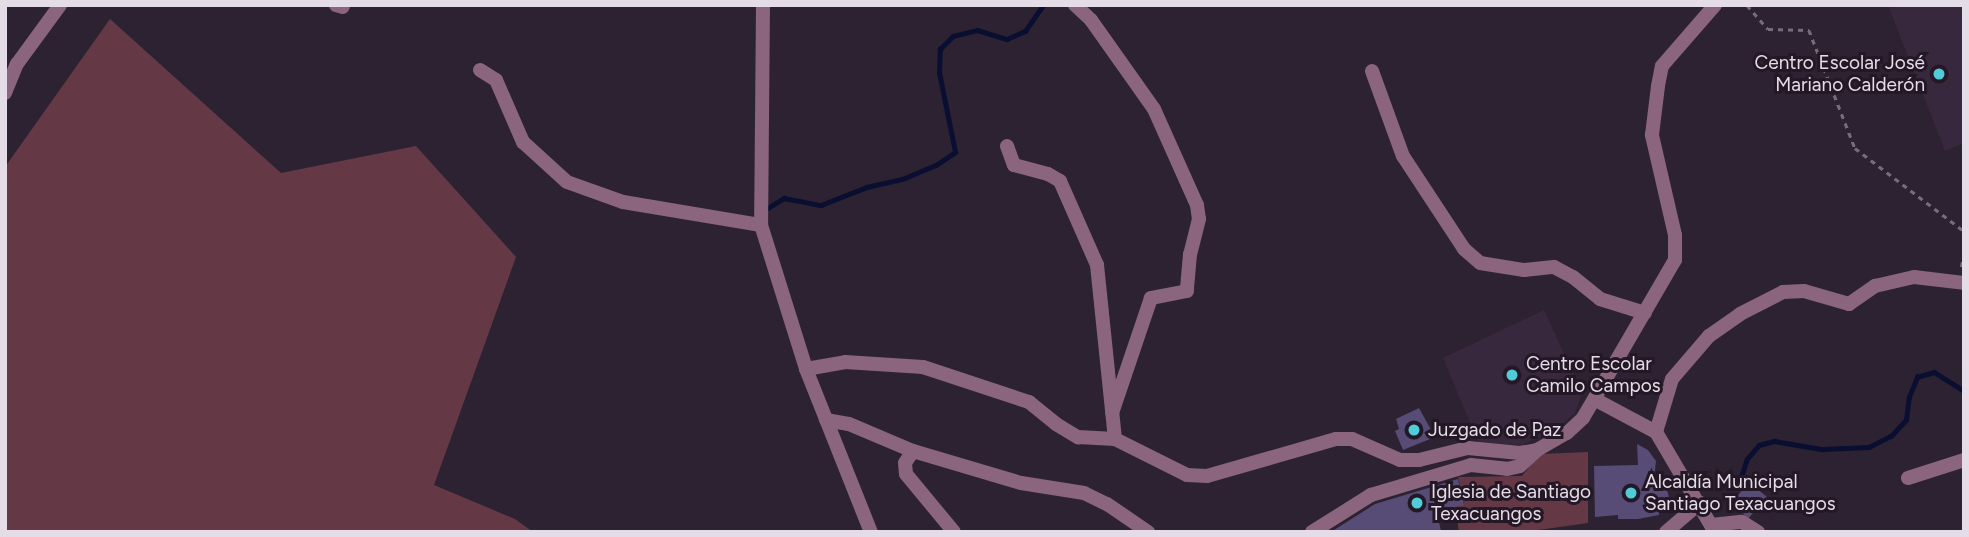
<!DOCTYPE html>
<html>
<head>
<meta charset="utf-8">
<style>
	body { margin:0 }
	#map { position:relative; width:1969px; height:537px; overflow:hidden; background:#2d2231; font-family:Figtree,sans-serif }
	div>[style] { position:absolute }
	.built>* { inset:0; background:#38283d }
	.green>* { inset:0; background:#643945 }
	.stream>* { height:4.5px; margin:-2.25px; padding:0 2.25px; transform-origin:2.25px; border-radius:2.25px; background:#0a0e31 }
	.building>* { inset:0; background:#574c76; transform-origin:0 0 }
	.path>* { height:2.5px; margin-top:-1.25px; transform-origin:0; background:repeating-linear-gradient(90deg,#766d7a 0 5px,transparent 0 10px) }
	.minor>* { height:14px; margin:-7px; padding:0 7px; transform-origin:7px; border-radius:7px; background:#8a657d }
	.dots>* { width:19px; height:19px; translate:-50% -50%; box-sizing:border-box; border:4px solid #241827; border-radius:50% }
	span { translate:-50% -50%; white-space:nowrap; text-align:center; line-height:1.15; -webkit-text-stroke:6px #241827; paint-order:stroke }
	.poi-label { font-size:19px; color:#e4dce7 }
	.right { translate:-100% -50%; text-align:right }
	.left { translate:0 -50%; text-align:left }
	.frame { position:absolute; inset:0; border:7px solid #e4dce7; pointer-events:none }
</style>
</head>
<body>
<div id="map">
	<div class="built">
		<div style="clip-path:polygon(1888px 5px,1964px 5px,1964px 143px,1945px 151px)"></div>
		<div style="clip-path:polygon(1544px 310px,1582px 393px,1575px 413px,1555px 430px,1522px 445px,1479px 444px,1443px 358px)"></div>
	</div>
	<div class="green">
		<div style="clip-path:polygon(110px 19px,281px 173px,416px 146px,516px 257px,434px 485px,515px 519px,533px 532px,5px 532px,5px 167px)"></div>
		<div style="clip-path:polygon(1588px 452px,1588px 523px,1524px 532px,1459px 532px,1455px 507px,1464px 504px,1458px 477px,1522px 476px,1540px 454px)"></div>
	</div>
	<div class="stream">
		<div style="left:768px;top:208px;width:19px;rotate:-32deg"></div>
		<div style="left:784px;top:198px;width:38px;rotate:11deg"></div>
		<div style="left:821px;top:205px;width:49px;rotate:-21.4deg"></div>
		<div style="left:867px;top:187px;width:39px;rotate:-13deg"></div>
		<div style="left:905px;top:178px;width:34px;rotate:-23deg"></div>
		<div style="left:936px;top:165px;width:23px;rotate:-34deg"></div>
		<div style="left:955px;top:152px;width:81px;rotate:-101.4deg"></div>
		<div style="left:939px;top:73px;width:24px;rotate:-88deg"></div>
		<div style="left:940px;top:49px;width:18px;rotate:-45deg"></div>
		<div style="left:953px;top:36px;width:25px;rotate:-14deg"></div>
		<div style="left:977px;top:30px;width:31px;rotate:17deg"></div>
		<div style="left:1007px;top:39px;width:20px;rotate:-24deg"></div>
		<div style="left:1025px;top:31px;width:32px;rotate:-55deg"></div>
		<div style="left:1741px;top:477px;width:19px;rotate:-72deg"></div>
		<div style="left:1747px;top:459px;width:18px;rotate:-49deg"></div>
		<div style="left:1759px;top:445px;width:16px;rotate:-15deg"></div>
		<div style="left:1774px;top:441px;width:49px;rotate:9.5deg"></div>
		<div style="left:1822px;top:449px;width:47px;rotate:-2.4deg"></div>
		<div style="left:1869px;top:447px;width:25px;rotate:-27deg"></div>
		<div style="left:1891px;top:436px;width:22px;rotate:-47deg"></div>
		<div style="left:1906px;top:420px;width:23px;rotate:-83deg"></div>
		<div style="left:1909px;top:397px;width:22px;rotate:-68deg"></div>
		<div style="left:1917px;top:377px;width:18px;rotate:-16deg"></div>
		<div style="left:1934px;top:372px;width:36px;rotate:32deg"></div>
	</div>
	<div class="building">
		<div style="clip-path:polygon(1419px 408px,1435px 437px,1403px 450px,1395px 431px,1399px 429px,1396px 419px)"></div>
		<div style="clip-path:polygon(1637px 444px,1648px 450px,1656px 461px,1654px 480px,1665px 481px,1671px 506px,1659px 506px,1659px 515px,1638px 519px,1618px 519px,1618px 515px,1595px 517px,1594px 466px,1638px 465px)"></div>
		<div style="clip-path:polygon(1458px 479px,1464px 505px,1437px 511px,1441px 532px,1331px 532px,1375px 504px)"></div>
		<div style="left:1749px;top:482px;width:23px;height:28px;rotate:40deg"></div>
	</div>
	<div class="path">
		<div style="left:1747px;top:5px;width:32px;rotate:49deg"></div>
		<div style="left:1768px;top:29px;width:41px;rotate:1.4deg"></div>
		<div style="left:1809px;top:30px;width:127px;rotate:68.7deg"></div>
		<div style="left:1855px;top:148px;width:137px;rotate:37.3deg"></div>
		<div style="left:1961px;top:267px;width:13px;rotate:-77deg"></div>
	</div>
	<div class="minor">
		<div style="left:336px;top:5px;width:7px;rotate:16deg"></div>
		<div style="left:763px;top:5px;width:220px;rotate:90.5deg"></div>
		<div style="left:761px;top:225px;width:151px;rotate:72.6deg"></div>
		<div style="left:806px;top:369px;width:175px;rotate:68.3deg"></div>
		<div style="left:1075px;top:5px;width:22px;rotate:43deg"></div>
		<div style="left:1091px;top:20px;width:109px;rotate:54.7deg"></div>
		<div style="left:1154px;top:109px;width:105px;rotate:65.9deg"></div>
		<div style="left:1197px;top:205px;width:14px;rotate:82deg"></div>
		<div style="left:1199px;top:219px;width:36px;rotate:104deg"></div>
		<div style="left:1190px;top:254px;width:37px;rotate:95deg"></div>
		<div style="left:1187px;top:291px;width:37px;rotate:169deg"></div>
		<div style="left:1151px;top:298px;width:121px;rotate:108.7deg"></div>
		<div style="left:480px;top:70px;width:19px;rotate:32deg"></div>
		<div style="left:496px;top:80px;width:68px;rotate:66.5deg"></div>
		<div style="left:523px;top:142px;width:59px;rotate:42.3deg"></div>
		<div style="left:567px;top:182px;width:59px;rotate:19.7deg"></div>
		<div style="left:623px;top:202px;width:140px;rotate:9.5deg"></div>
		<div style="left:1372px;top:71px;width:90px;rotate:70deg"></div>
		<div style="left:1403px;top:156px;width:111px;rotate:56.7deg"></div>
		<div style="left:1464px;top:249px;width:21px;rotate:41deg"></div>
		<div style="left:1480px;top:263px;width:45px;rotate:9deg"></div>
		<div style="left:1524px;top:270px;width:30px;rotate:-6deg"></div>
		<div style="left:1554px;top:267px;width:21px;rotate:28deg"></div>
		<div style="left:1573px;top:277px;width:35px;rotate:39deg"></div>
		<div style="left:1600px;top:299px;width:47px;rotate:17.3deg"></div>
		<div style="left:5px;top:93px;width:31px;rotate:-68deg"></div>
		<div style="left:17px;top:64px;width:73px;rotate:-53.9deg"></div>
		<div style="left:1007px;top:146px;width:20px;rotate:70deg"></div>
		<div style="left:1014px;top:165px;width:35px;rotate:15deg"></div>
		<div style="left:1048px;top:174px;width:14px;rotate:30deg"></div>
		<div style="left:1060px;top:181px;width:92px;rotate:66.2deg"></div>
		<div style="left:1097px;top:265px;width:175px;rotate:84.1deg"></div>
		<div style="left:806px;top:369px;width:40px;rotate:-10deg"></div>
		<div style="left:845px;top:362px;width:78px;rotate:3.7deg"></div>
		<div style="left:923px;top:367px;width:112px;rotate:18.3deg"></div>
		<div style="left:1029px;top:402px;width:35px;rotate:39deg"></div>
		<div style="left:1056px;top:424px;width:26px;rotate:31deg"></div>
		<div style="left:1078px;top:437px;width:37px;rotate:3deg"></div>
		<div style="left:1115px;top:439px;width:80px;rotate:26.6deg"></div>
		<div style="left:1187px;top:475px;width:20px;rotate:3deg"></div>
		<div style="left:1207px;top:476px;width:134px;rotate:-16deg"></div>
		<div style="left:1336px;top:439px;width:16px"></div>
		<div style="left:1352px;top:439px;width:52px;rotate:23.6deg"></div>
		<div style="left:1400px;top:460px;width:19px"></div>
		<div style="left:1419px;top:460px;width:50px;rotate:-13.8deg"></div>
		<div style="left:1468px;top:448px;width:52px;rotate:5.5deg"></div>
		<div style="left:1520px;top:453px;width:17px;rotate:-10deg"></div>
		<div style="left:1596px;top:400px;width:68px;rotate:28.1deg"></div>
		<div style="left:1656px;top:432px;width:116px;rotate:59.5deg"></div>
		<div style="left:826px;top:420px;width:23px;rotate:10deg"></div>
		<div style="left:849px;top:424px;width:69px;rotate:22.9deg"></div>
		<div style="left:913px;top:451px;width:113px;rotate:16.5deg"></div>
		<div style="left:1021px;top:483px;width:64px;rotate:9deg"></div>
		<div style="left:1084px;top:493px;width:25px;rotate:26deg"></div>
		<div style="left:1107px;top:504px;width:50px;rotate:34.3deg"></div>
		<div style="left:1656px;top:432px;width:55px;rotate:-73.2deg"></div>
		<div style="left:1672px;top:379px;width:57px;rotate:-49.3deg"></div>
		<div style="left:1709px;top:336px;width:38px;rotate:-35deg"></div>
		<div style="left:1740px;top:314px;width:48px;rotate:-27.1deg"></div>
		<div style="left:1783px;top:292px;width:21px;rotate:-3deg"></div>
		<div style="left:1804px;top:291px;width:47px;rotate:16.1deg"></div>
		<div style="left:1849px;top:304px;width:32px;rotate:-35deg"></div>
		<div style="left:1875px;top:286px;width:40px;rotate:-13deg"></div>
		<div style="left:1914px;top:277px;width:50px;rotate:6.8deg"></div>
		<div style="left:913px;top:451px;width:14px;rotate:124deg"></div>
		<div style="left:905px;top:463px;width:11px;rotate:85deg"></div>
		<div style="left:906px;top:474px;width:75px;rotate:50.4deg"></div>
		<div style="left:1908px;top:478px;width:59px;rotate:-17.8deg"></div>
		<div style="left:1711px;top:525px;width:31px;rotate:-6deg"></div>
		<div style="left:1742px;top:522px;width:19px;rotate:32deg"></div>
		<div style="left:1312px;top:532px;width:70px;rotate:-32.1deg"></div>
		<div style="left:1371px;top:495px;width:104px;rotate:-16.7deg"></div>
		<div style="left:1471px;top:465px;width:36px;rotate:6deg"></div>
		<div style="left:1507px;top:469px;width:13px;rotate:-13deg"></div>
		<div style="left:1520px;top:466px;width:23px;rotate:-43deg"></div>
		<div style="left:1537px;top:450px;width:34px;rotate:-30deg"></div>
		<div style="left:1567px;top:433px;width:22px;rotate:-43deg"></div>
		<div style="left:1583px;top:418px;width:183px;rotate:-59.8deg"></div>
		<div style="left:1675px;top:260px;width:25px;rotate:-90deg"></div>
		<div style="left:1675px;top:235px;width:103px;rotate:-103deg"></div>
		<div style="left:1652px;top:135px;width:49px;rotate:-83deg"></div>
		<div style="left:1658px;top:86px;width:20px;rotate:-79deg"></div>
		<div style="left:1662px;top:66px;width:81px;rotate:-49deg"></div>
		<div style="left:1666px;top:532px;width:45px;rotate:-40.5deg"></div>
	</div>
	<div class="dots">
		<div style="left:1939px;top:74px;background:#52cbd9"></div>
		<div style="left:1512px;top:375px;background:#52cbd9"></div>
		<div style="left:1414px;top:430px;background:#52cbd9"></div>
		<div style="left:1631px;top:493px;background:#52cbd9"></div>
		<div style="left:1417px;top:503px;background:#52cbd9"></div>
	</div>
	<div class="poi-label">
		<span class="right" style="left:1925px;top:74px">Centro Escolar José<br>Mariano Calderón</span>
		<span class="left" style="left:1526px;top:375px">Centro Escolar<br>Camilo Campos</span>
		<span class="left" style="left:1428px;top:430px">Juzgado de Paz</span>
		<span class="left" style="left:1645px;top:493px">Alcaldía Municipal<br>Santiago Texacuangos</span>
		<span class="left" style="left:1431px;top:503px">Iglesia de Santiago<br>Texacuangos</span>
	</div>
	<div class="frame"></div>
</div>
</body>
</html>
